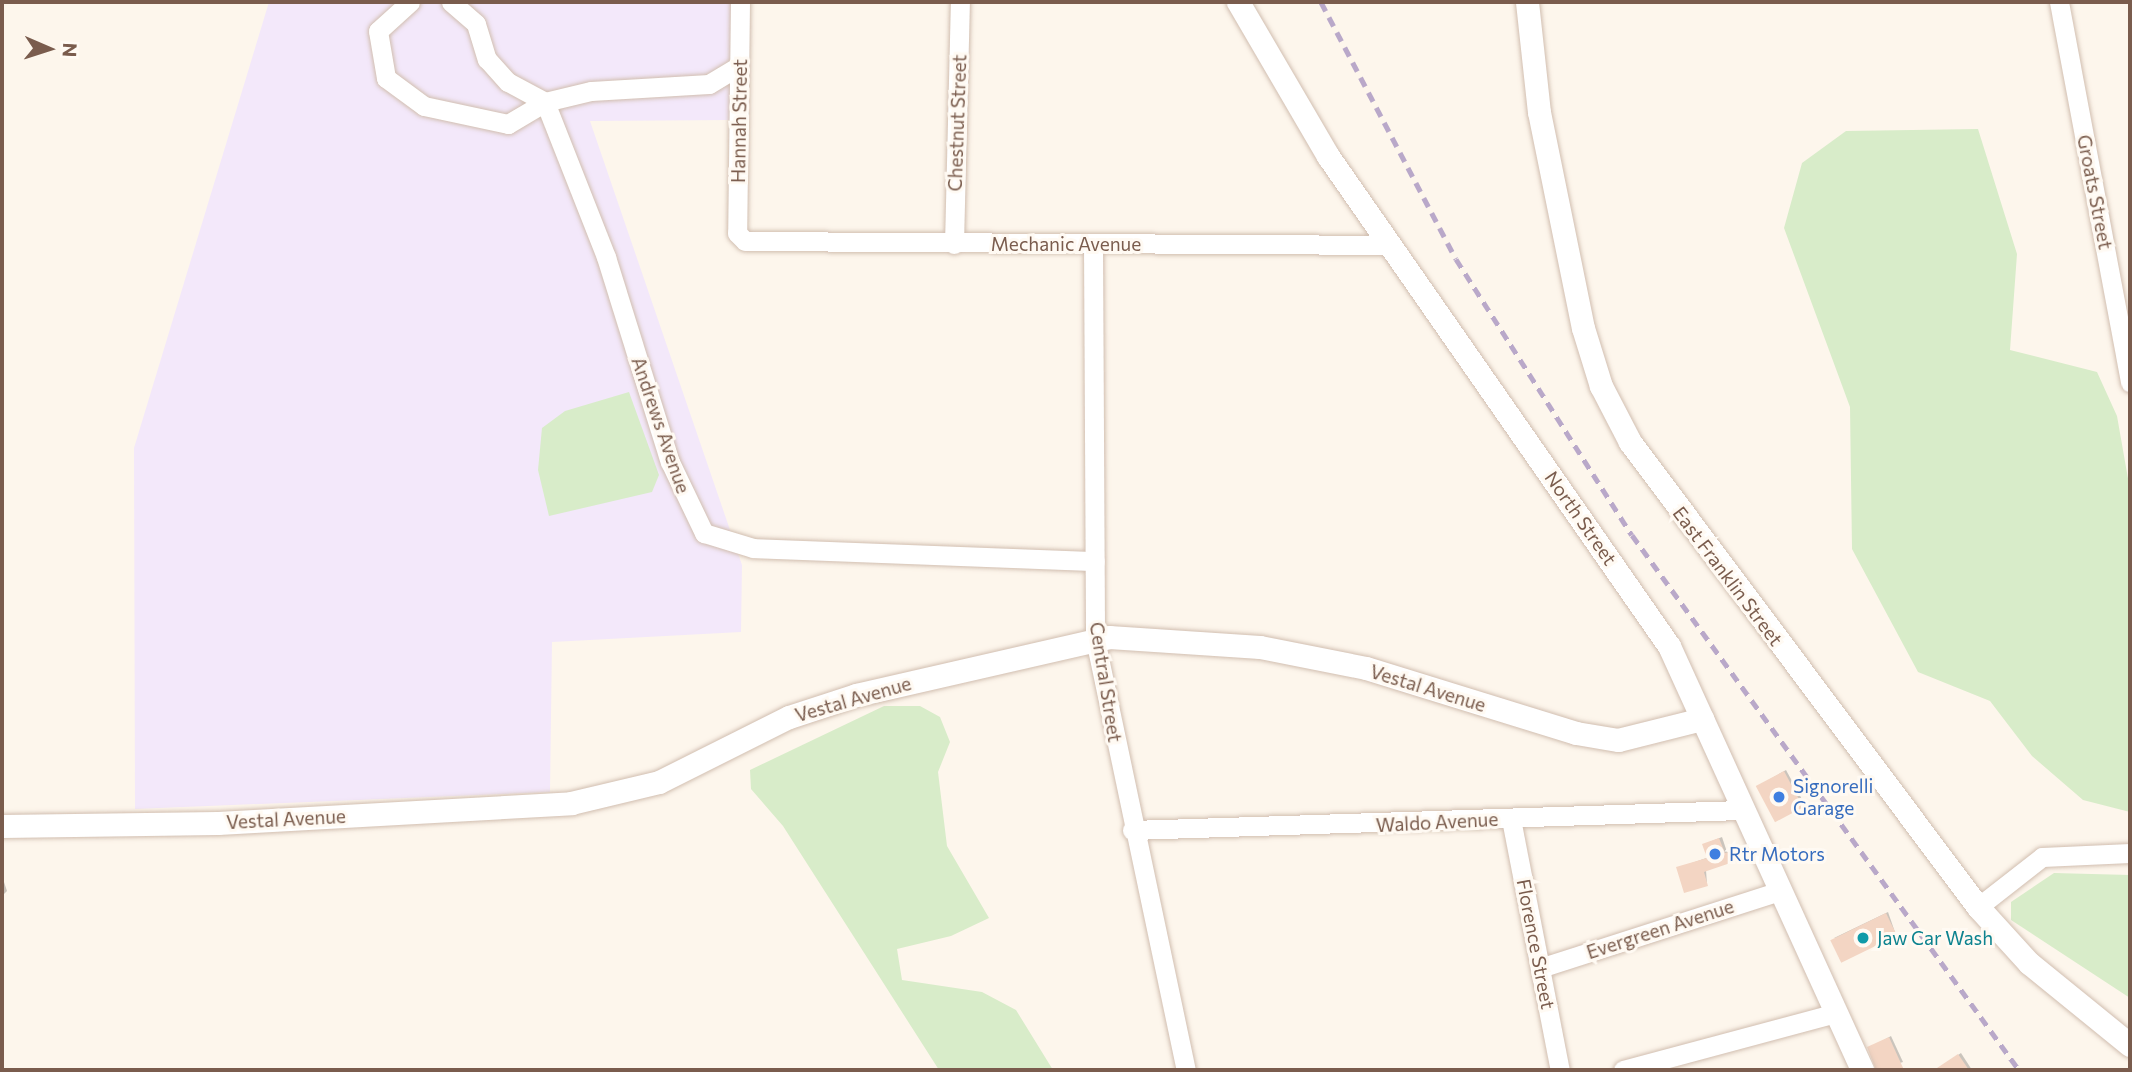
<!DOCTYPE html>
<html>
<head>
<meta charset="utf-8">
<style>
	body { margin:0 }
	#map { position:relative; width:2132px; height:1072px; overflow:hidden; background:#fdf6ec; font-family:Commissioner,sans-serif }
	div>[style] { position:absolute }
	.education>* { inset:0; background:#f3e8fa }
	.green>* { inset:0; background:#d8ecc9 }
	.shadow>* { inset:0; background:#0003 }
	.building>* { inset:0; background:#f3d5c3; transform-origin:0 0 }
	.roads { filter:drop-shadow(0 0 2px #d1beb0) drop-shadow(0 0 2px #d1beb0) }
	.minor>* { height:19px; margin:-9.5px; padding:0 9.5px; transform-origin:9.5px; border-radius:9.5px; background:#fff }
	.tertiary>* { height:23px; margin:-11.5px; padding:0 11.5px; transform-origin:11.5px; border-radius:11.5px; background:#fff }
	.rail>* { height:5px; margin-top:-2.5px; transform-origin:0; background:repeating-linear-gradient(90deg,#b9a8c9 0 10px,transparent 0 17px) }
	.dots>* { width:19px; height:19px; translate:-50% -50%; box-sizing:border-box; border:4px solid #fffaf3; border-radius:50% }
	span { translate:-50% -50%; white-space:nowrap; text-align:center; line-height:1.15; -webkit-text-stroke:6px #fffaf3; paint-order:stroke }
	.street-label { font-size:19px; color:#7a5c4d }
	.shop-label { font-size:19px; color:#366cbe }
	.left { translate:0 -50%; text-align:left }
	.culture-label { font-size:19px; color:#0d838f }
	.frame { position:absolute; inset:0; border:4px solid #7a5c4d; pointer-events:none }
	.north { position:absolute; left:14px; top:14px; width:70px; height:70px; -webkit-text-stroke:5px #fffaf3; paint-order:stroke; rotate:93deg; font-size:19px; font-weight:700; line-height:28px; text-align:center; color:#7a5c4d }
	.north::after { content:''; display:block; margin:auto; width:24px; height:32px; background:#7a5c4d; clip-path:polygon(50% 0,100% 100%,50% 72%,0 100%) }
</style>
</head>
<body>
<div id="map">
	<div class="education">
		<div style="clip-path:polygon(269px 2px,731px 2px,730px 120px,590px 121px,742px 565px,741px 632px,552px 642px,550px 792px,135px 809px,134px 448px)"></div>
	</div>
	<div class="green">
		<div style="clip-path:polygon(1978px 129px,2017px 254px,2010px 350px,2097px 372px,2117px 416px,2130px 490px,2130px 812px,2083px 800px,2032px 756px,1990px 701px,1918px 672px,1852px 549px,1850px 407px,1784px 228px,1802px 163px,1846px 131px)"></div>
		<div style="clip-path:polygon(629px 392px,659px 475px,652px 492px,549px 516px,538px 470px,542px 428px,565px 411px)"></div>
		<div style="clip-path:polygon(884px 706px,920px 706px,940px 717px,950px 742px,938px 772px,947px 846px,989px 918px,951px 936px,897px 949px,902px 980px,982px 992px,1016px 1010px,1053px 1070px,939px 1070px,783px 826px,751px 789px,750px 770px)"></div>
		<div style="clip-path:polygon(2054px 873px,2130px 875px,2130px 998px,2011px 920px,2011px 902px)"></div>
	</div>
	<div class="shadow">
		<div style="clip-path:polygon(1786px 770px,1804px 803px,1802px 805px,1760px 785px)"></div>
		<div style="clip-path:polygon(1722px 837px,1727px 852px,1741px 848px,1743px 855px,1706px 870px,1707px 884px,1678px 868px,1709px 857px,1707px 843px)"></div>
		<div style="clip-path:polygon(2px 876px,7px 891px,2px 896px)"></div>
		<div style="clip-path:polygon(1888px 912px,1896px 935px,1834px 938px)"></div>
		<div style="clip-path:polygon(1891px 1036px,1903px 1062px,1878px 1070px,1869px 1048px)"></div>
		<div style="clip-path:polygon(1961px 1053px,1972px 1070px,1935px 1070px)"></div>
	</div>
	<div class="building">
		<div style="left:1784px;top:771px;width:41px;height:32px;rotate:62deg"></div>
		<div style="clip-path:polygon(1719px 838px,1725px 853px,1739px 849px,1742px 859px,1704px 872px,1708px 886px,1684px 893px,1676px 867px,1707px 858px,1702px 844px)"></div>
		<div style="left:1886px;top:913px;width:25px;height:62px;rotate:64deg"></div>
		<div style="clip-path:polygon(1889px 1037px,1904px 1070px,1876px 1070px,1867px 1047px)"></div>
		<div style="clip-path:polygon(1958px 1054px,1969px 1070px,1934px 1070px)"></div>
	</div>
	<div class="roads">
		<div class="minor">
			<div style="left:410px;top:2px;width:43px;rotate:137.8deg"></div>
			<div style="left:378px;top:31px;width:48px;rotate:80.3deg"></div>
			<div style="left:386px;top:78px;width:47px;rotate:36.4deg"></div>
			<div style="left:424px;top:106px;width:86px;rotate:12.1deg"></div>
			<div style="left:508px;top:124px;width:43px;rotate:-30.7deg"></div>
			<div style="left:545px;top:102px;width:47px;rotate:-13.4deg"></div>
			<div style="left:591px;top:91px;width:118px;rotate:-3.4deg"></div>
			<div style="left:709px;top:84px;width:35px;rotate:-31deg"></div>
			<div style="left:451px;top:2px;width:33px;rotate:41deg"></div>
			<div style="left:476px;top:24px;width:37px;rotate:73deg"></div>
			<div style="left:487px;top:59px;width:31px;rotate:48deg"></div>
			<div style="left:508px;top:82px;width:42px;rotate:28.4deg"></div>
			<div style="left:740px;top:2px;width:231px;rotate:90.7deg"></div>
			<div style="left:737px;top:233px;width:11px;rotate:45deg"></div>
			<div style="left:745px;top:241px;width:646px;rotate:0.35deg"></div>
			<div style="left:2059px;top:2px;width:387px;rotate:79.4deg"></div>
			<div style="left:545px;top:102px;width:167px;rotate:68.5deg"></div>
			<div style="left:606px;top:257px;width:215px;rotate:72.7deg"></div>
			<div style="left:670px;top:462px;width:79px;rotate:64.4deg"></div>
			<div style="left:704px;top:533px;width:51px;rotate:17deg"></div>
			<div style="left:753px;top:548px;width:342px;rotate:2.2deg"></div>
			<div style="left:954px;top:244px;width:242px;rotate:-88.6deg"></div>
			<div style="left:1093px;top:244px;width:395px;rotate:89.7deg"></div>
			<div style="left:1095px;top:639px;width:441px;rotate:78.1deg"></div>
			<div style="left:1511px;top:819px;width:256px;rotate:79deg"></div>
			<div style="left:1132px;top:830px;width:610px;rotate:-1.88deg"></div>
			<div style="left:1978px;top:907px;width:81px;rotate:-38deg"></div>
			<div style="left:2042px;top:857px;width:88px;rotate:-2.6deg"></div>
			<div style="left:1540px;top:968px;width:252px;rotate:-17.8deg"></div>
			<div style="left:1623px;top:1070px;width:220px;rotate:-15deg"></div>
		</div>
		<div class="tertiary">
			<div style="left:1238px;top:2px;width:178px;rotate:59.7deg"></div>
			<div style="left:1328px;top:156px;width:597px;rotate:55.17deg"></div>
			<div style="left:1669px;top:646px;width:466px;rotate:65.5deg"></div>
			<div style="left:1527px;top:2px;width:111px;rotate:83.8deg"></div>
			<div style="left:1539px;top:112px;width:220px;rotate:78.5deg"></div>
			<div style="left:1583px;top:328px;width:61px;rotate:72.8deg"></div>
			<div style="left:1601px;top:386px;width:63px;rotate:62.6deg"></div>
			<div style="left:1630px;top:442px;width:581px;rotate:53.19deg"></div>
			<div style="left:1978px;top:907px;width:76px;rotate:47.7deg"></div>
			<div style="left:2029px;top:963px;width:130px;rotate:39.1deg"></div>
			<div style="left:2px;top:826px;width:216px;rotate:-0.8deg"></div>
			<div style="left:218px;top:823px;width:354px;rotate:-3.2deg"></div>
			<div style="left:571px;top:803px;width:90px;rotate:-13.4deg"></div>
			<div style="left:659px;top:782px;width:145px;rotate:-26.6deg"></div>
			<div style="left:789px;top:717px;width:71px;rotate:-18.2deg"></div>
			<div style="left:856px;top:695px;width:260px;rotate:-12.9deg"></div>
			<div style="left:1109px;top:637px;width:151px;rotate:3.8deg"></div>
			<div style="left:1260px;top:647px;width:108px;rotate:11.2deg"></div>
			<div style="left:1366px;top:668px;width:220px;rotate:17.2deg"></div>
			<div style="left:1576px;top:733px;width:43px;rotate:9.5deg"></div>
			<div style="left:1618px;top:740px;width:87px;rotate:-14deg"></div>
		</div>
	</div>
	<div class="rail">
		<div style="left:1321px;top:2px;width:290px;rotate:62.3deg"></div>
		<div style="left:1456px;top:259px;width:327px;rotate:57.5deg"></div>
		<div style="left:1632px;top:535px;width:660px;rotate:54.12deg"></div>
	</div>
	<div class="dots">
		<div style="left:1779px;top:797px;background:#3f7fe0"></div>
		<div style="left:1715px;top:854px;background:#3f7fe0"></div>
		<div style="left:1863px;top:938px;background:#0f9aa8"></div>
	</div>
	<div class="street-label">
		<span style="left:739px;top:121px;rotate:-89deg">Hannah Street</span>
		<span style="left:957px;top:123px;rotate:-88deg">Chestnut Street</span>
		<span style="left:2095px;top:192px;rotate:79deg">Groats Street</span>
		<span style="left:1066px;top:244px">Mechanic Avenue</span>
		<span style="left:661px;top:425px;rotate:71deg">Andrews Avenue</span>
		<span style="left:1581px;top:518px;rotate:55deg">North Street</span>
		<span style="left:1728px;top:576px;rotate:53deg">East Franklin Street</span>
		<span style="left:1106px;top:682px;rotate:81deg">Central Street</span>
		<span style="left:1428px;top:688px;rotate:17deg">Vestal Avenue</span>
		<span style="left:853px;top:699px;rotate:-16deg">Vestal Avenue</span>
		<span style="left:286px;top:819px;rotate:-3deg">Vestal Avenue</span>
		<span style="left:1437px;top:822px;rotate:-3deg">Waldo Avenue</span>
		<span style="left:1660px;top:929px;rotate:-18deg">Evergreen Avenue</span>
		<span style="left:1536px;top:944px;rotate:79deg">Florence Street</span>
	</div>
	<div class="shop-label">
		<span class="left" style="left:1793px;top:797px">Signorelli<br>Garage</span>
		<span class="left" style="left:1729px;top:854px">Rtr Motors</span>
	</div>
	<div class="culture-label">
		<span class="left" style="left:1877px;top:938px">Jaw Car Wash</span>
	</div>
	<div class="frame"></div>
	<div class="north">N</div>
</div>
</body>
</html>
